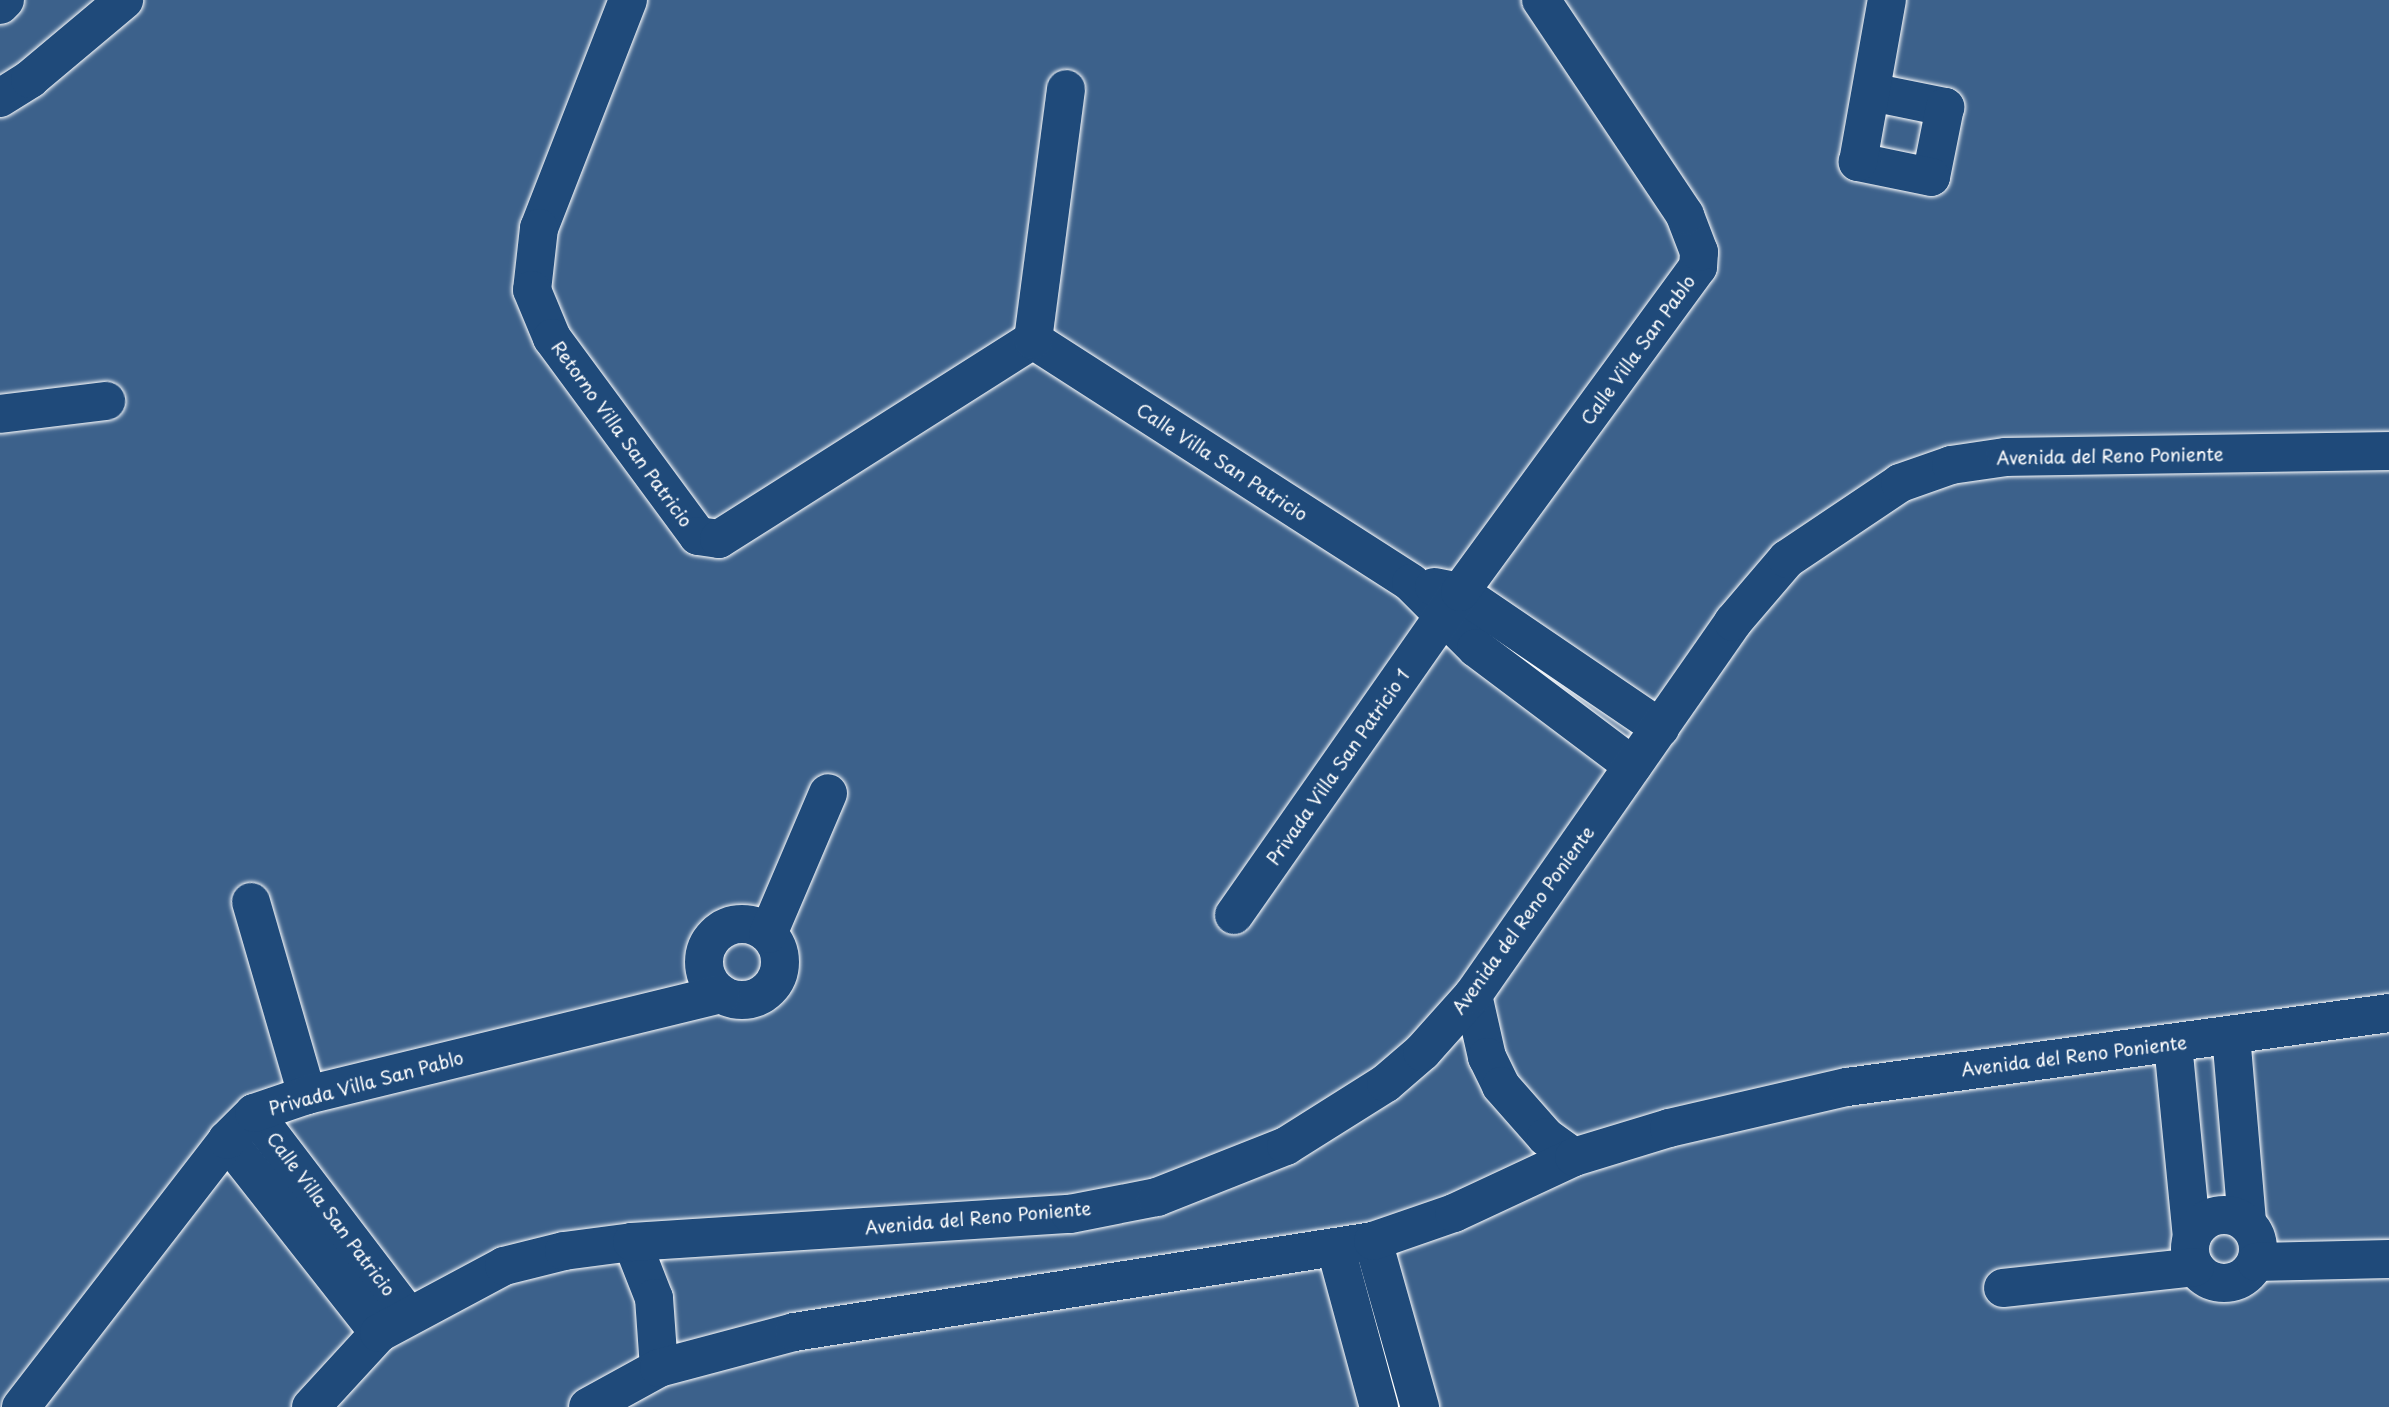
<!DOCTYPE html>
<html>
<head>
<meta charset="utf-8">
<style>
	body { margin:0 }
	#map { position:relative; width:2389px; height:1407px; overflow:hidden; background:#1f4a7a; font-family:"Playpen Sans",sans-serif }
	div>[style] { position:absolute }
	.green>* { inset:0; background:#3c618b; transform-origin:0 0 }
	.roads { filter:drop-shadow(0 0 2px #fff) drop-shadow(0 0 2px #fff) }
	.street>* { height:38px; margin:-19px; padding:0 19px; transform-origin:19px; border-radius:19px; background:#1f4a7a }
	.street>.ring { margin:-19px; padding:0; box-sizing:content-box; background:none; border:38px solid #1f4a7a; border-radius:50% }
	span { translate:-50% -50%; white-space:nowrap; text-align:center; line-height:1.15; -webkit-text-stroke:5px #1f4a7a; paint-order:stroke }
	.street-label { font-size:18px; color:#fff }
</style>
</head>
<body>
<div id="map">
	<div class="green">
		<div style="left:0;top:0;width:2389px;height:1407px"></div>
	</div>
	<div class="roads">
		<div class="street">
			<div style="left:628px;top:0;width:245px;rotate:111.3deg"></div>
			<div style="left:539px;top:228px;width:62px;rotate:96.4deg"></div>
			<div style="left:532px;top:290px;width:52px;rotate:67.4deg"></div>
			<div style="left:552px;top:338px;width:246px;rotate:53.6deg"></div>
			<div style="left:698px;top:536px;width:21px;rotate:8deg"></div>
			<div style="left:719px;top:539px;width:372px;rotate:-32.4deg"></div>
			<div style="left:0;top:5px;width:7px;rotate:-45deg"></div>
			<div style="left:1871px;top:92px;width:76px;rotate:11.5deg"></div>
			<div style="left:1945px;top:107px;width:71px;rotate:101.3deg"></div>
			<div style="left:1931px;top:177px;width:75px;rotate:-168.4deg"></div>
			<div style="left:1858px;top:162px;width:165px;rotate:-79.9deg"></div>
			<div style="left:0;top:98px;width:36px;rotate:-32deg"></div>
			<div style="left:30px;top:79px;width:123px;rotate:-40deg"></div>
			<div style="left:1033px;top:340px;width:449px;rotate:32.7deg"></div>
			<div style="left:1411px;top:583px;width:92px;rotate:45deg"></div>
			<div style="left:1476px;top:648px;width:196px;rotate:36.9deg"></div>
			<div style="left:1033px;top:340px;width:253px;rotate:-82.5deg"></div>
			<div style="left:0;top:414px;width:107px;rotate:-7deg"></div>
			<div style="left:1434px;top:587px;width:26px;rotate:11deg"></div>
			<div style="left:1460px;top:592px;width:242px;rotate:34.2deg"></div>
			<div style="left:251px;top:902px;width:201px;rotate:73.8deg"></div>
			<div style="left:1234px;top:915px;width:394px;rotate:-55deg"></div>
			<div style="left:1460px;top:592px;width:403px;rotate:-53.8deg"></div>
			<div style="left:1698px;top:267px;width:15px;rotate:-86deg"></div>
			<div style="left:1699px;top:252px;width:40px;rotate:-111deg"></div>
			<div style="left:1685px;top:215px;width:259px;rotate:-123.8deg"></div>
			<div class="ring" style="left:704px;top:924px;width:38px;height:38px"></div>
			<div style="left:768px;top:934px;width:153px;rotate:-66.9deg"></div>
			<div style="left:1473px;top:995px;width:64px;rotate:77.3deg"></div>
			<div style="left:1487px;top:1057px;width:32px;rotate:64deg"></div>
			<div style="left:1501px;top:1086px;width:68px;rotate:48.6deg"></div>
			<div style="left:1546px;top:1137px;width:34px;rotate:36deg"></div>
			<div style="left:2231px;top:1035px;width:189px;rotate:85.1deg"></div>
			<div style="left:2173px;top:1044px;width:194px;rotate:84.4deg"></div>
			<div style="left:254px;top:1113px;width:254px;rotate:52.7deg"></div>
			<div style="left:227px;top:1140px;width:246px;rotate:51.8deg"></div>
			<div class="ring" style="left:2190px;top:1215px;width:30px;height:30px"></div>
			<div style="left:1373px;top:1241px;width:173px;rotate:74.2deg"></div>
			<div style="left:632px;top:1242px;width:60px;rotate:68.6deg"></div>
			<div style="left:654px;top:1298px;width:70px;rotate:85.9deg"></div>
			<div style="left:1336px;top:1249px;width:164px;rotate:74.8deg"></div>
			<div style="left:2256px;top:1262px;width:133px;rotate:-1.3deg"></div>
			<div style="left:2003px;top:1288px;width:193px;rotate:-6.2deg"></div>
			<div style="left:21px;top:1407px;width:337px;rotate:-52.3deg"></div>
			<div style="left:227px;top:1140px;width:38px;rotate:-45deg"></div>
			<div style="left:254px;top:1113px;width:56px;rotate:-18.8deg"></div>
			<div style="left:307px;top:1095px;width:426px;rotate:-13.7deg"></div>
			<div style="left:311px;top:1407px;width:100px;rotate:-47.4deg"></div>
			<div style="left:379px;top:1333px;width:142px;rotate:-28.2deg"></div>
			<div style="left:504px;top:1266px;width:62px;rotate:-14deg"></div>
			<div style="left:564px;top:1251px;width:69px;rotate:-7.5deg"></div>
			<div style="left:632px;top:1242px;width:439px;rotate:-3.7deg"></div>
			<div style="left:1070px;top:1214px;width:89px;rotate:-11.1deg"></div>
			<div style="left:1157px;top:1197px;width:139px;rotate:-21.6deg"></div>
			<div style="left:1286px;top:1146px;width:118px;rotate:-32.2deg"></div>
			<div style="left:1386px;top:1083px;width:48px;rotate:-40.7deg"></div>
			<div style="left:1422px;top:1052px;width:76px;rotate:-48.2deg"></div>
			<div style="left:1473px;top:995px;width:455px;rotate:-55.1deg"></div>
			<div style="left:1733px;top:622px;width:83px;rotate:-49.4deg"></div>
			<div style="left:1787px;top:559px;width:136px;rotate:-33.9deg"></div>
			<div style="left:1900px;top:483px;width:54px;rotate:-19.4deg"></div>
			<div style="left:1951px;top:465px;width:56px;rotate:-8.3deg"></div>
			<div style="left:2006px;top:457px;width:383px;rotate:-0.9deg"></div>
			<div style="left:588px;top:1407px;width:81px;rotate:-28.8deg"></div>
			<div style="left:659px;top:1368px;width:140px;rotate:-14.9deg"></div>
			<div style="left:794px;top:1332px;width:586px;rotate:-8.93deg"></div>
			<div style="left:1373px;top:1241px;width:86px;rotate:-19.1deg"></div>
			<div style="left:1454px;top:1213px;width:132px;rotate:-25deg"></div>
			<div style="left:1574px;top:1157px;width:99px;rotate:-17deg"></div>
			<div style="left:1669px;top:1128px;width:183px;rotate:-13deg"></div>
			<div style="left:1847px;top:1087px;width:547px;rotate:-7.77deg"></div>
		</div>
	</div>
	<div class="street-label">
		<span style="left:1638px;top:350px;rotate:-54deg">Calle Villa San Pablo</span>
		<span style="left:622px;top:434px;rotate:54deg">Retorno Villa San Patricio</span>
		<span style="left:2110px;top:456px;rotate:-1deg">Avenida del Reno Poniente</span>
		<span style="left:1222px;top:462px;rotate:33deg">Calle Villa San Patricio</span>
		<span style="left:1338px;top:767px;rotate:-55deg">Privada Villa San Patricio 1</span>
		<span style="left:1523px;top:920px;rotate:-54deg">Avenida del Reno Poniente</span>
		<span style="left:2074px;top:1056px;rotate:-7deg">Avenida del Reno Poniente</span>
		<span style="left:366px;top:1083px;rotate:-15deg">Privada Villa San Pablo</span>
		<span style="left:331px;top:1214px;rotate:53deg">Calle Villa San Patricio</span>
		<span style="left:978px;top:1218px;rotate:-5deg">Avenida del Reno Poniente</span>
	</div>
</div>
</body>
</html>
